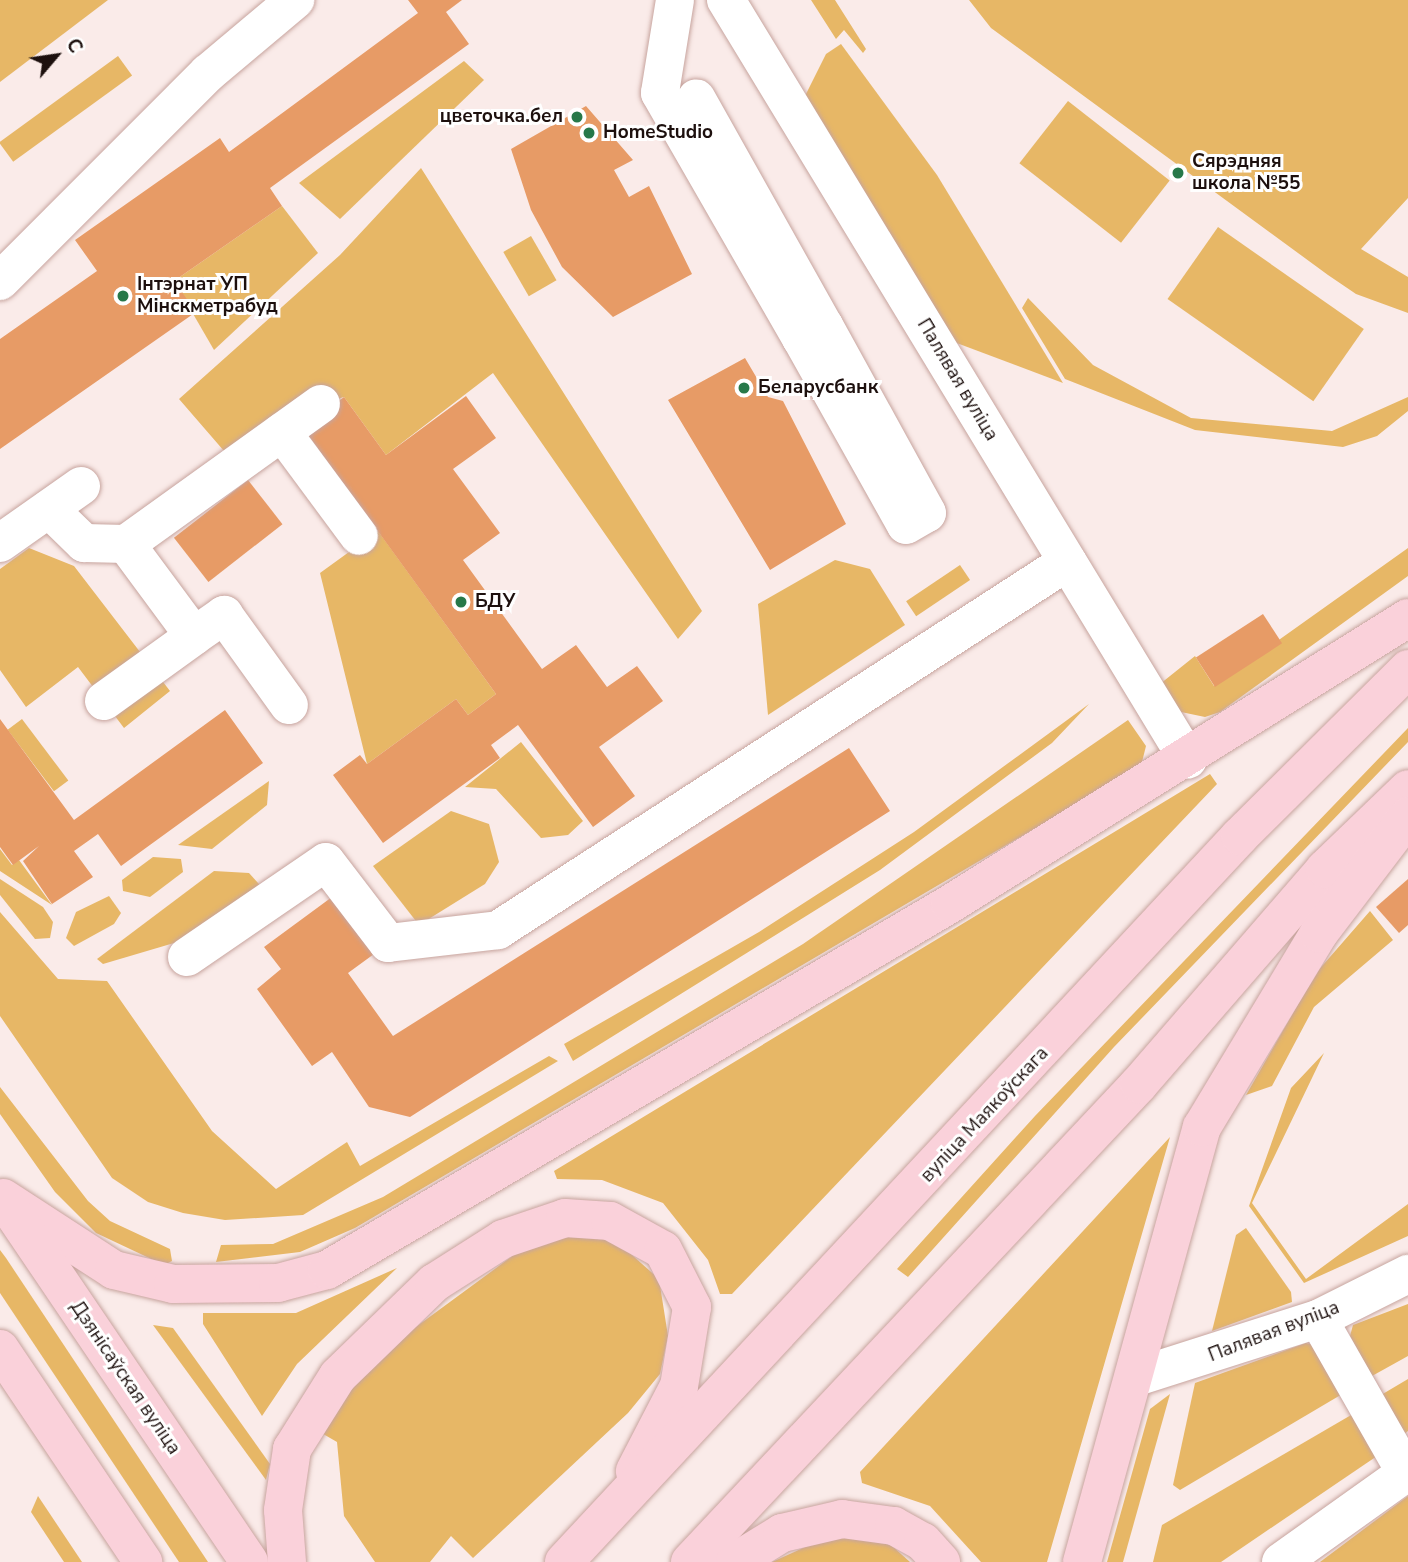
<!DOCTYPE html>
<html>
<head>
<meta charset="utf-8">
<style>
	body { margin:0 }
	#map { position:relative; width:1408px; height:1562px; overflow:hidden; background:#faebe9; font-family:"Nunito Sans",sans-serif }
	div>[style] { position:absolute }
	.green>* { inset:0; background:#e7b766; transform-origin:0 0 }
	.building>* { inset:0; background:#e79b66; transform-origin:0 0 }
	.roads { filter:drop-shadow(0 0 2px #c7a49e) drop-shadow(0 0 2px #c7a49e) }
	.minor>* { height:38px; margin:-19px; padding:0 19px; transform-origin:19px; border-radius:19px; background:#fff }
	.major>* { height:38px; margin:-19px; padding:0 19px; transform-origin:19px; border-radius:19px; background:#fad1da }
	.dots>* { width:19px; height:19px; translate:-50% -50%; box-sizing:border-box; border:4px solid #fff; border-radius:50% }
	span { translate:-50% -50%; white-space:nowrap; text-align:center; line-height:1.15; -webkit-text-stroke:6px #fff; paint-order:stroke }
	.poi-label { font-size:19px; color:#1d100e; font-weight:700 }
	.right { translate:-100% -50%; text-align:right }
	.left { translate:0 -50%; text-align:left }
	.street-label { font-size:19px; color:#1d100e }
	.north { position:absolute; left:21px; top:21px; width:70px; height:70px; -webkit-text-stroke:5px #fff; paint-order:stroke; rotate:61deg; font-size:19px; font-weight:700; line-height:28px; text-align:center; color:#1d100e }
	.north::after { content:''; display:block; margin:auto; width:24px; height:32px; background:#1d100e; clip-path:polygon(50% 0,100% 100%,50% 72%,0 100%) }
</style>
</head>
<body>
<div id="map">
	<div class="green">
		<div style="clip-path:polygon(0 0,108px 0,0 82px)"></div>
		<div style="clip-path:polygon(811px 0,835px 0,866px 49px,863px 53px,844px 30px,836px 39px)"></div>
		<div style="clip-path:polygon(969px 0,1408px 0,1408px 198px,1361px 249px,1408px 277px,1408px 313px,1356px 294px,1328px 275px,991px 28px)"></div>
		<div style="clip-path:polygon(841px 44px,937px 175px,1063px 383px,954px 342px,805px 96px,826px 54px)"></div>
		<div style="left:118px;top:56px;width:24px;height:147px;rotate:54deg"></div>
		<div style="clip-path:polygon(464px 61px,484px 80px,340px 219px,299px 183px)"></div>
		<div style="left:1068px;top:101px;width:129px;height:79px;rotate:38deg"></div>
		<div style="clip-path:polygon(421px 168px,702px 611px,678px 639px,493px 373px,386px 455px,344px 397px,321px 404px,237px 466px,179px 399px,340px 255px)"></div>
		<div style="clip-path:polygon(282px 206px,318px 253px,214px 350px,174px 281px)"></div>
		<div style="left:1218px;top:227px;width:178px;height:88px;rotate:35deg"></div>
		<div style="left:531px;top:236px;width:51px;height:32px;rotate:60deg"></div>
		<div style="clip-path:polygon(1028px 298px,1093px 365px,1191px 418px,1332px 431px,1408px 397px,1408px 411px,1377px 436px,1343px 447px,1195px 430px,1065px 379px,1022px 308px)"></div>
		<div style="clip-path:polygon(378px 531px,496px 694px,468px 715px,456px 699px,367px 764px,320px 573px)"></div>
		<div style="clip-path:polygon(29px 548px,74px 566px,170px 691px,124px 728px,78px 667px,26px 707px,0 670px,0 569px)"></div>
		<div style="clip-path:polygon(1408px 548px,1408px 576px,1220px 712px,1205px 717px,1181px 712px,1160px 684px,1195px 656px,1214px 686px)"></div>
		<div style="clip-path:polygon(835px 560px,870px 569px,905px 625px,768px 715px,758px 604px)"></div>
		<div style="left:960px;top:565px;width:18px;height:65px;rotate:56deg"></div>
		<div style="clip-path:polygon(1089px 704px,1052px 743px,880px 870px,573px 1061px,564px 1044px,759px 932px,914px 832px)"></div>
		<div style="left:22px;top:719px;width:77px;height:18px;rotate:53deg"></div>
		<div style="clip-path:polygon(1128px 720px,1146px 746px,1141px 766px,355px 1228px,300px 1252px,216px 1262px,221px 1245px,273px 1244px,383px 1197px,803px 944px)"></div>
		<div style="clip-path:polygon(1408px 728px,1408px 742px,1114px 1047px,908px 1277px,897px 1269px,1035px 1116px)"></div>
		<div style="clip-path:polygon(521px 742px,583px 821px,568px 835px,541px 838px,496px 789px,465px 787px)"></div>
		<div style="clip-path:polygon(1210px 774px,1217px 784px,732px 1294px,720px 1294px,708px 1260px,663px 1203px,602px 1180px,557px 1179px,554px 1171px)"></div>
		<div style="clip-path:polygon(269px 781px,267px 805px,212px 849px,178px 845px)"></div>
		<div style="clip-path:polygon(451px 811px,489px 824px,499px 862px,485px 884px,419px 925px,373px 866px)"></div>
		<div style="clip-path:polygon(0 849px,12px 865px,19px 860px,52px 905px,0 871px)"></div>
		<div style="clip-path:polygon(153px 857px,181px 859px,183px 872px,150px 897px,123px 891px,122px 880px)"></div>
		<div style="clip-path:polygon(214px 871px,249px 873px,266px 892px,174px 943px,103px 964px,97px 959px)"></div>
		<div style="clip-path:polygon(0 879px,43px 907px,53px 922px,50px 938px,35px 939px,0 895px)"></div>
		<div style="clip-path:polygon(109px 896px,121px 913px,114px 924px,74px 946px,66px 938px,76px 912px)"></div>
		<div style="clip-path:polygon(1370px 911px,1393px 940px,1314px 1007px,1272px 1086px,1246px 1095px,1316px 973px)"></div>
		<div style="clip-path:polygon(0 912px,58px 979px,107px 981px,212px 1131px,276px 1189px,347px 1142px,360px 1166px,549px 1056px,558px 1061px,303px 1215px,225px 1220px,183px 1213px,148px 1202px,112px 1178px,0 1016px)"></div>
		<div style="clip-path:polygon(1324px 1053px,1252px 1203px,1306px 1279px,1408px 1204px,1408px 1236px,1304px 1283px,1249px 1206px,1291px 1088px)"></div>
		<div style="clip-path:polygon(0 1087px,88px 1201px,110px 1221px,170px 1249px,172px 1261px,164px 1265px,96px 1233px,55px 1192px,0 1114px)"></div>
		<div style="clip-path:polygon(1170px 1137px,1047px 1562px,981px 1562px,930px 1506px,862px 1483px,860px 1472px)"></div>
		<div style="clip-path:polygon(1246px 1228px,1291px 1292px,1292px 1302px,1212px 1331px,1236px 1235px)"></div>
		<div style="clip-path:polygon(558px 1235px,614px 1239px,659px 1279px,668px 1336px,660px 1374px,628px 1413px,473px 1558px,451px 1536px,430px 1562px,375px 1562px,344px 1516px,337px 1442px,318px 1431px,371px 1360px,526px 1246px)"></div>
		<div style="clip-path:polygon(0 1250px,6px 1258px,208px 1562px,179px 1562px,0 1293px)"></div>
		<div style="clip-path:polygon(397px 1268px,297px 1364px,262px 1416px,203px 1324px,203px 1313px,296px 1313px)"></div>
		<div style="clip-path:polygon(1408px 1304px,1408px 1356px,1372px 1376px,1350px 1336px,1353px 1325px)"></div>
		<div style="clip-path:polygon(153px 1325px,173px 1328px,270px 1464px,266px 1480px)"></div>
		<div style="clip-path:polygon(1306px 1343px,1314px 1345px,1344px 1393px,1180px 1490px,1173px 1485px,1195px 1383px)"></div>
		<div style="clip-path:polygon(1408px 1379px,1408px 1431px,1404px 1434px,1381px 1395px)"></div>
		<div style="clip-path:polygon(1170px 1394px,1123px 1562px,1107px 1562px,1150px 1409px)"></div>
		<div style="clip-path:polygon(1358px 1411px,1380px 1454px,1221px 1562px,1153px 1562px,1162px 1525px)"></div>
		<div style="clip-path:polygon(38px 1496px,82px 1562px,64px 1562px,31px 1512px)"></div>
		<div style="clip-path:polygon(1408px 1496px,1408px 1562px,1320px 1562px)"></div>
		<div style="clip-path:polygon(834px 1534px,891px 1545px,910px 1562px,772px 1562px)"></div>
	</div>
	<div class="building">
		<div style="clip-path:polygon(408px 0,462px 0,446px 12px,469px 44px,270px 188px,282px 206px,174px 281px,196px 312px,0 449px,0 339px,97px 271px,75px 240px,220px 138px,229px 152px,262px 128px,418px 13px)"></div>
		<div style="clip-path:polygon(586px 106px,633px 160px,614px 170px,629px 197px,649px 186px,692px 274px,613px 317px,562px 267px,531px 210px,511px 149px)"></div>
		<div style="clip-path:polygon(745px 358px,768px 397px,783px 401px,846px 524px,770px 570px,668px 400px)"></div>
		<div style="clip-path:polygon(466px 396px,496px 438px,453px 469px,500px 533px,463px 560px,542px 669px,576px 645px,607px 687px,637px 666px,663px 701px,599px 747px,635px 796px,593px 827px,518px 725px,491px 745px,500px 758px,383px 843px,333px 775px,360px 755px,367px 764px,456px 699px,468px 715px,496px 694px,303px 428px,344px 397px,386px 455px)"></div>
		<div style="left:248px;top:480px;width:56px;height:94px;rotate:52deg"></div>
		<div style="left:1263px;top:614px;width:35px;height:80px;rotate:57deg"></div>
		<div style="clip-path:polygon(225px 710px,263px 763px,121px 866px,98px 834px,74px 851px,93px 877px,52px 904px,23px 861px,39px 846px,13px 865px,0 847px,0 719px,74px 820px)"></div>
		<div style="clip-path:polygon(849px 748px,890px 811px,410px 1117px,369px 1107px,332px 1052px,312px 1066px,257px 989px,281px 969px,264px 947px,332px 897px,374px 954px,348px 973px,393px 1036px)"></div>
		<div style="clip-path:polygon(1408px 879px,1408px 925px,1399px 933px,1376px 907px)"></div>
	</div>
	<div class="roads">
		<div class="minor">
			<div style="left:675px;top:0;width:94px;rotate:99.2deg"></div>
			<div style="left:660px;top:93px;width:283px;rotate:60.1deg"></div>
			<div style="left:801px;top:338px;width:26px;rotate:-28deg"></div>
			<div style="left:824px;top:326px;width:261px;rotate:-119.3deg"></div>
			<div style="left:726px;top:0;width:889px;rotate:58.7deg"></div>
			<div style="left:0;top:281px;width:294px;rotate:-45deg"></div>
			<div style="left:208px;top:73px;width:114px;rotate:-40deg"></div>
			<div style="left:801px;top:338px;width:214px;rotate:60.7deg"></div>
			<div style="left:906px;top:525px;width:24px;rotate:-30deg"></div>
			<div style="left:927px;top:513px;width:213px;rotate:-118.8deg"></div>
			<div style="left:282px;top:432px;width:129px;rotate:53.5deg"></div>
			<div style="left:49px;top:509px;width:49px;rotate:44.2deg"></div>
			<div style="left:84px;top:543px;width:42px;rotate:1.4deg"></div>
			<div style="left:126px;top:544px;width:240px;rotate:-35.7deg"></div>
			<div style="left:0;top:543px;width:99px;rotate:-35.1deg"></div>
			<div style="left:126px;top:544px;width:114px;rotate:53.5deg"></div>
			<div style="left:194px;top:636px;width:37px;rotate:-35deg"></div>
			<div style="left:224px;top:615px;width:111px;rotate:54.2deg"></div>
			<div style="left:104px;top:701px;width:111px;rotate:-35.8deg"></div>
			<div style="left:187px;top:957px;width:168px;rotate:-34.4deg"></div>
			<div style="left:326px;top:862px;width:102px;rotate:52.6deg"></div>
			<div style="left:388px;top:943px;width:111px;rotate:-6.7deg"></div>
			<div style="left:498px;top:930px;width:678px;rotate:-32.89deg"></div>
			<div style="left:1136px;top:1377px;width:191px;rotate:-17.7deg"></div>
			<div style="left:1318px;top:1319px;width:101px;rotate:-26.6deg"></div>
			<div style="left:1281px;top:1562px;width:153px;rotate:-35.5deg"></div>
			<div style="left:1406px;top:1473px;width:177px;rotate:-119.7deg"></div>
		</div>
		<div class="major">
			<div style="left:3px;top:1198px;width:132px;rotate:33deg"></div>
			<div style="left:114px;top:1270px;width:61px;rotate:13.3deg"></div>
			<div style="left:173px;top:1284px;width:105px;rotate:-0.5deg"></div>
			<div style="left:278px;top:1283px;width:51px;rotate:-14.9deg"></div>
			<div style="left:327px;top:1270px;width:723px;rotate:-30.43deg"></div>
			<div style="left:950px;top:904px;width:540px;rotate:-31.98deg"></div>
			<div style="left:13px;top:1213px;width:421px;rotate:55.9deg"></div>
			<div style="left:0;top:1349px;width:257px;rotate:56.1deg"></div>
			<div style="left:287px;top:1562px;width:52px;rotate:-94.4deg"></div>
			<div style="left:283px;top:1510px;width:62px;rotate:-81.6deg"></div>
			<div style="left:292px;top:1449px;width:86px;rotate:-57.8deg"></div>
			<div style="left:338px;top:1376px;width:134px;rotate:-44.1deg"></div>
			<div style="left:434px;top:1283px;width:82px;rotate:-32.5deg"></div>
			<div style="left:503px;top:1239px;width:65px;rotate:-18.7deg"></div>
			<div style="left:565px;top:1218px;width:45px;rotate:3.8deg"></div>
			<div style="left:610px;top:1221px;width:60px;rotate:28.7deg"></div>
			<div style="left:663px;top:1250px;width:64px;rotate:63deg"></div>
			<div style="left:692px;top:1307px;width:80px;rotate:99.3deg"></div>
			<div style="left:679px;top:1386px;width:96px;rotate:117.4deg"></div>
			<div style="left:564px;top:1562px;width:992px;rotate:-47.04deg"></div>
			<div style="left:1240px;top:836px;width:237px;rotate:-44.8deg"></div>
			<div style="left:690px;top:1562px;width:656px;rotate:-46.79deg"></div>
			<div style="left:1139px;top:1084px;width:284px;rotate:-49.1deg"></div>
			<div style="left:1325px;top:869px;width:115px;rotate:-43.9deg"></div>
			<div style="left:735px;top:1562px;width:55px;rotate:-31.7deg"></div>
			<div style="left:782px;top:1533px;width:62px;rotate:-13.1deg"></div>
			<div style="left:842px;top:1519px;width:52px;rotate:7.7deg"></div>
			<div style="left:894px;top:1526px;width:33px;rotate:29deg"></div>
			<div style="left:923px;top:1542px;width:27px;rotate:48deg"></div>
			<div style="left:1082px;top:1562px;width:451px;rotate:-74.6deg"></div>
			<div style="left:1202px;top:1127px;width:227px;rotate:-58.9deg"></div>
			<div style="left:1319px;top:933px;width:147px;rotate:-52.7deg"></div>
		</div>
	</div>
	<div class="dots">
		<div style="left:577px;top:117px;background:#277849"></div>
		<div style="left:589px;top:133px;background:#277849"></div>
		<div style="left:1178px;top:173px;background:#277849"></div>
		<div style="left:123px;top:296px;background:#277849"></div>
		<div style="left:744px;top:388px;background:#277849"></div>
		<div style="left:461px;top:602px;background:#277849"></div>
	</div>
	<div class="poi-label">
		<span class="right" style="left:563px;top:117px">цветочка.бел</span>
		<span class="left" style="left:603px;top:133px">HomeStudio</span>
		<span class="left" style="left:1192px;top:173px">Сярэдняя<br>школа №55</span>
		<span class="left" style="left:137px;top:296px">Інтэрнат УП<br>Мінскметрабуд</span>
		<span class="left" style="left:758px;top:388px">Беларусбанк</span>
		<span class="left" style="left:475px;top:602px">БДУ</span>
	</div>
	<div class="street-label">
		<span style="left:957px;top:380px;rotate:59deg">Палявая вуліца</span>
		<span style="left:985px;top:1115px;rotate:-47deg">вуліца Маякоўскага</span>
		<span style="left:1274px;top:1332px;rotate:-21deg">Палявая вуліца</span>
		<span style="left:125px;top:1378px;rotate:56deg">Дзянісаўская вуліца</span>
	</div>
	<div class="north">С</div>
</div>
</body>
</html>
